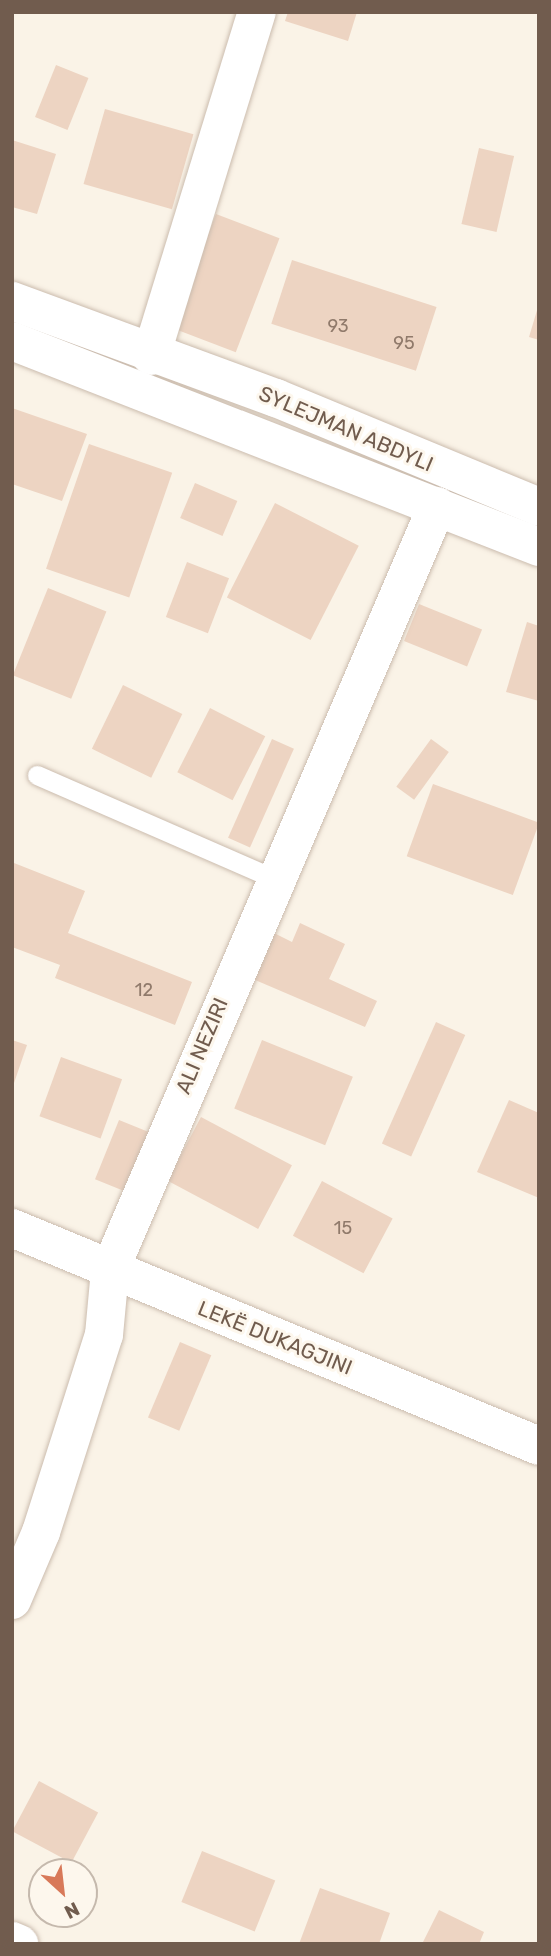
<!DOCTYPE html>
<html>
<head>
<meta charset="utf-8">
<style>
	body { margin:0 }
	#map { position:relative; width:551px; height:1956px; overflow:hidden; background:#faf3e7; font-family:Rubik,sans-serif }
	div>[style] { position:absolute }
	.building>* { inset:0; background:#edd4c2; transform-origin:0 0 }
	.roads { filter:drop-shadow(0 0 2px #cbbcae) drop-shadow(0 0 2px #cbbcae) }
	.service>* { height:19px; margin:-9.5px; padding:0 9.5px; transform-origin:9.5px; border-radius:9.5px; background:#fff }
	.minor>* { height:38px; margin:-19px; padding:0 19px; transform-origin:19px; border-radius:19px; background:#fff }
	.secondary>* { height:38px; margin:-19px; padding:0 19px; transform-origin:19px; border-radius:19px; background:#fff }
	span { translate:-50% -50%; white-space:nowrap; text-align:center; line-height:1.15; -webkit-text-stroke:6px #fdf7ed; paint-order:stroke }
	.number-label { font-size:18px; color:#907a6b }
	.number-label span { -webkit-text-stroke-width:0 }
	.street-label { font-size:21px; color:#715c4e }
	.frame { position:absolute; inset:0; border:14px solid #715c4e; pointer-events:none }
	.north { position:absolute; left:28px; top:1858px; width:70px; height:70px; box-sizing:border-box; background:#fdf7ed; border:2px solid #c5b9ad; border-radius:50%; rotate:153deg; font-size:19px; font-weight:700; line-height:28px; text-align:center; color:#715c4e }
	.north::after { content:''; display:block; margin:auto; width:24px; height:32px; background:#d87959; clip-path:polygon(50% 0,100% 100%,50% 72%,0 100%) }
</style>
</head>
<body>
<div id="map">
	<div class="building">
		<div style="clip-path:polygon(288px 12px,357px 12px,348px 41px,285px 21px)"></div>
		<div style="left:56px;top:65px;width:35px;height:56px;rotate:22deg"></div>
		<div style="left:105px;top:109px;width:92px;height:78px;rotate:16deg"></div>
		<div style="clip-path:polygon(12px 140px,56px 154px,37px 214px,12px 207px)"></div>
		<div style="left:479px;top:148px;width:36px;height:78px;rotate:13deg"></div>
		<div style="left:216px;top:214px;width:68px;height:122px;rotate:21deg"></div>
		<div style="left:292px;top:260px;width:152px;height:67px;rotate:18deg"></div>
		<div style="clip-path:polygon(538px 307px,539px 307px,539px 340px,529px 337px)"></div>
		<div style="clip-path:polygon(12px 408px,87px 434px,62px 501px,12px 484px)"></div>
		<div style="left:89px;top:444px;width:88px;height:132px;rotate:19deg"></div>
		<div style="left:195px;top:483px;width:46px;height:38px;rotate:23deg"></div>
		<div style="left:275px;top:503px;width:94px;height:106px;rotate:27deg"></div>
		<div style="left:187px;top:562px;width:45px;height:59px;rotate:21deg"></div>
		<div style="left:48px;top:588px;width:63px;height:94px;rotate:22deg"></div>
		<div style="left:419px;top:604px;width:68px;height:40px;rotate:22deg"></div>
		<div style="clip-path:polygon(527px 622px,539px 626px,539px 701px,506px 692px)"></div>
		<div style="left:123px;top:685px;width:66px;height:71px;rotate:26deg"></div>
		<div style="left:210px;top:708px;width:62px;height:72px;rotate:27deg"></div>
		<div style="left:272px;top:739px;width:24px;height:108px;rotate:24deg"></div>
		<div style="left:431px;top:739px;width:22px;height:59px;rotate:36deg"></div>
		<div style="left:433px;top:784px;width:113px;height:77px;rotate:20deg"></div>
		<div style="clip-path:polygon(14px 863px,85px 891px,68px 933px,192px 982px,175px 1025px,55px 978px,60px 965px,12px 947px)"></div>
		<div style="clip-path:polygon(300px 923px,345px 944px,329px 979px,377px 1001px,365px 1027px,253px 979px,274px 933px,292px 942px)"></div>
		<div style="left:436px;top:1022px;width:32px;height:133px;rotate:24deg"></div>
		<div style="clip-path:polygon(12px 1040px,27px 1045px,13px 1086px,12px 1085px)"></div>
		<div style="left:262px;top:1040px;width:98px;height:74px;rotate:22deg"></div>
		<div style="left:61px;top:1057px;width:65px;height:63px;rotate:20deg"></div>
		<div style="clip-path:polygon(509px 1100px,539px 1113px,539px 1198px,477px 1172px)"></div>
		<div style="left:201px;top:1117px;width:103px;height:72px;rotate:28deg"></div>
		<div style="left:119px;top:1120px;width:32px;height:64px;rotate:22deg"></div>
		<div style="left:322px;top:1181px;width:80px;height:62px;rotate:28deg"></div>
		<div style="left:180px;top:1342px;width:34px;height:82px;rotate:23deg"></div>
		<div style="left:39px;top:1781px;width:67px;height:57px;rotate:28deg"></div>
		<div style="left:202px;top:1851px;width:79px;height:55px;rotate:22deg"></div>
		<div style="clip-path:polygon(320px 1888px,390px 1913px,379px 1944px,299px 1944px)"></div>
		<div style="clip-path:polygon(439px 1910px,484px 1932px,479px 1944px,422px 1944px)"></div>
	</div>
	<div class="roads">
		<div class="service">
			<div style="left:37px;top:775px;width:260px;rotate:23.6deg"></div>
		</div>
		<div class="minor">
			<div style="left:151px;top:356px;width:360px;rotate:-72.9deg"></div>
			<div style="left:12px;top:1228px;width:570px;rotate:22.47deg"></div>
			<div style="left:12px;top:1600px;width:74px;rotate:-66.9deg"></div>
			<div style="left:41px;top:1532px;width:207px;rotate:-72.3deg"></div>
			<div style="left:104px;top:1335px;width:65px;rotate:-84.7deg"></div>
			<div style="left:110px;top:1270px;width:831px;rotate:-66.83deg"></div>
			<div style="left:12px;top:1941px;width:8px;rotate:23deg"></div>
		</div>
		<div class="secondary">
			<div style="left:12px;top:301px;width:281px;rotate:20.2deg"></div>
			<div style="left:276px;top:398px;width:285px;rotate:22.5deg"></div>
			<div style="left:12px;top:341px;width:566px;rotate:21.35deg"></div>
		</div>
	</div>
	<div class="number-label">
		<span style="left:338px;top:326px">93</span>
		<span style="left:404px;top:343px">95</span>
		<span style="left:144px;top:990px">12</span>
		<span style="left:343px;top:1228px">15</span>
	</div>
	<div class="street-label">
		<span style="left:346px;top:429px;rotate:23deg">SYLEJMAN ABDYLI</span>
		<span style="left:202px;top:1046px;rotate:-67deg">ALI NEZIRI</span>
		<span style="left:275px;top:1338px;rotate:22deg">LEKË DUKAGJINI</span>
	</div>
	<div class="frame"></div>
	<div class="north">N</div>
</div>
</body>
</html>
